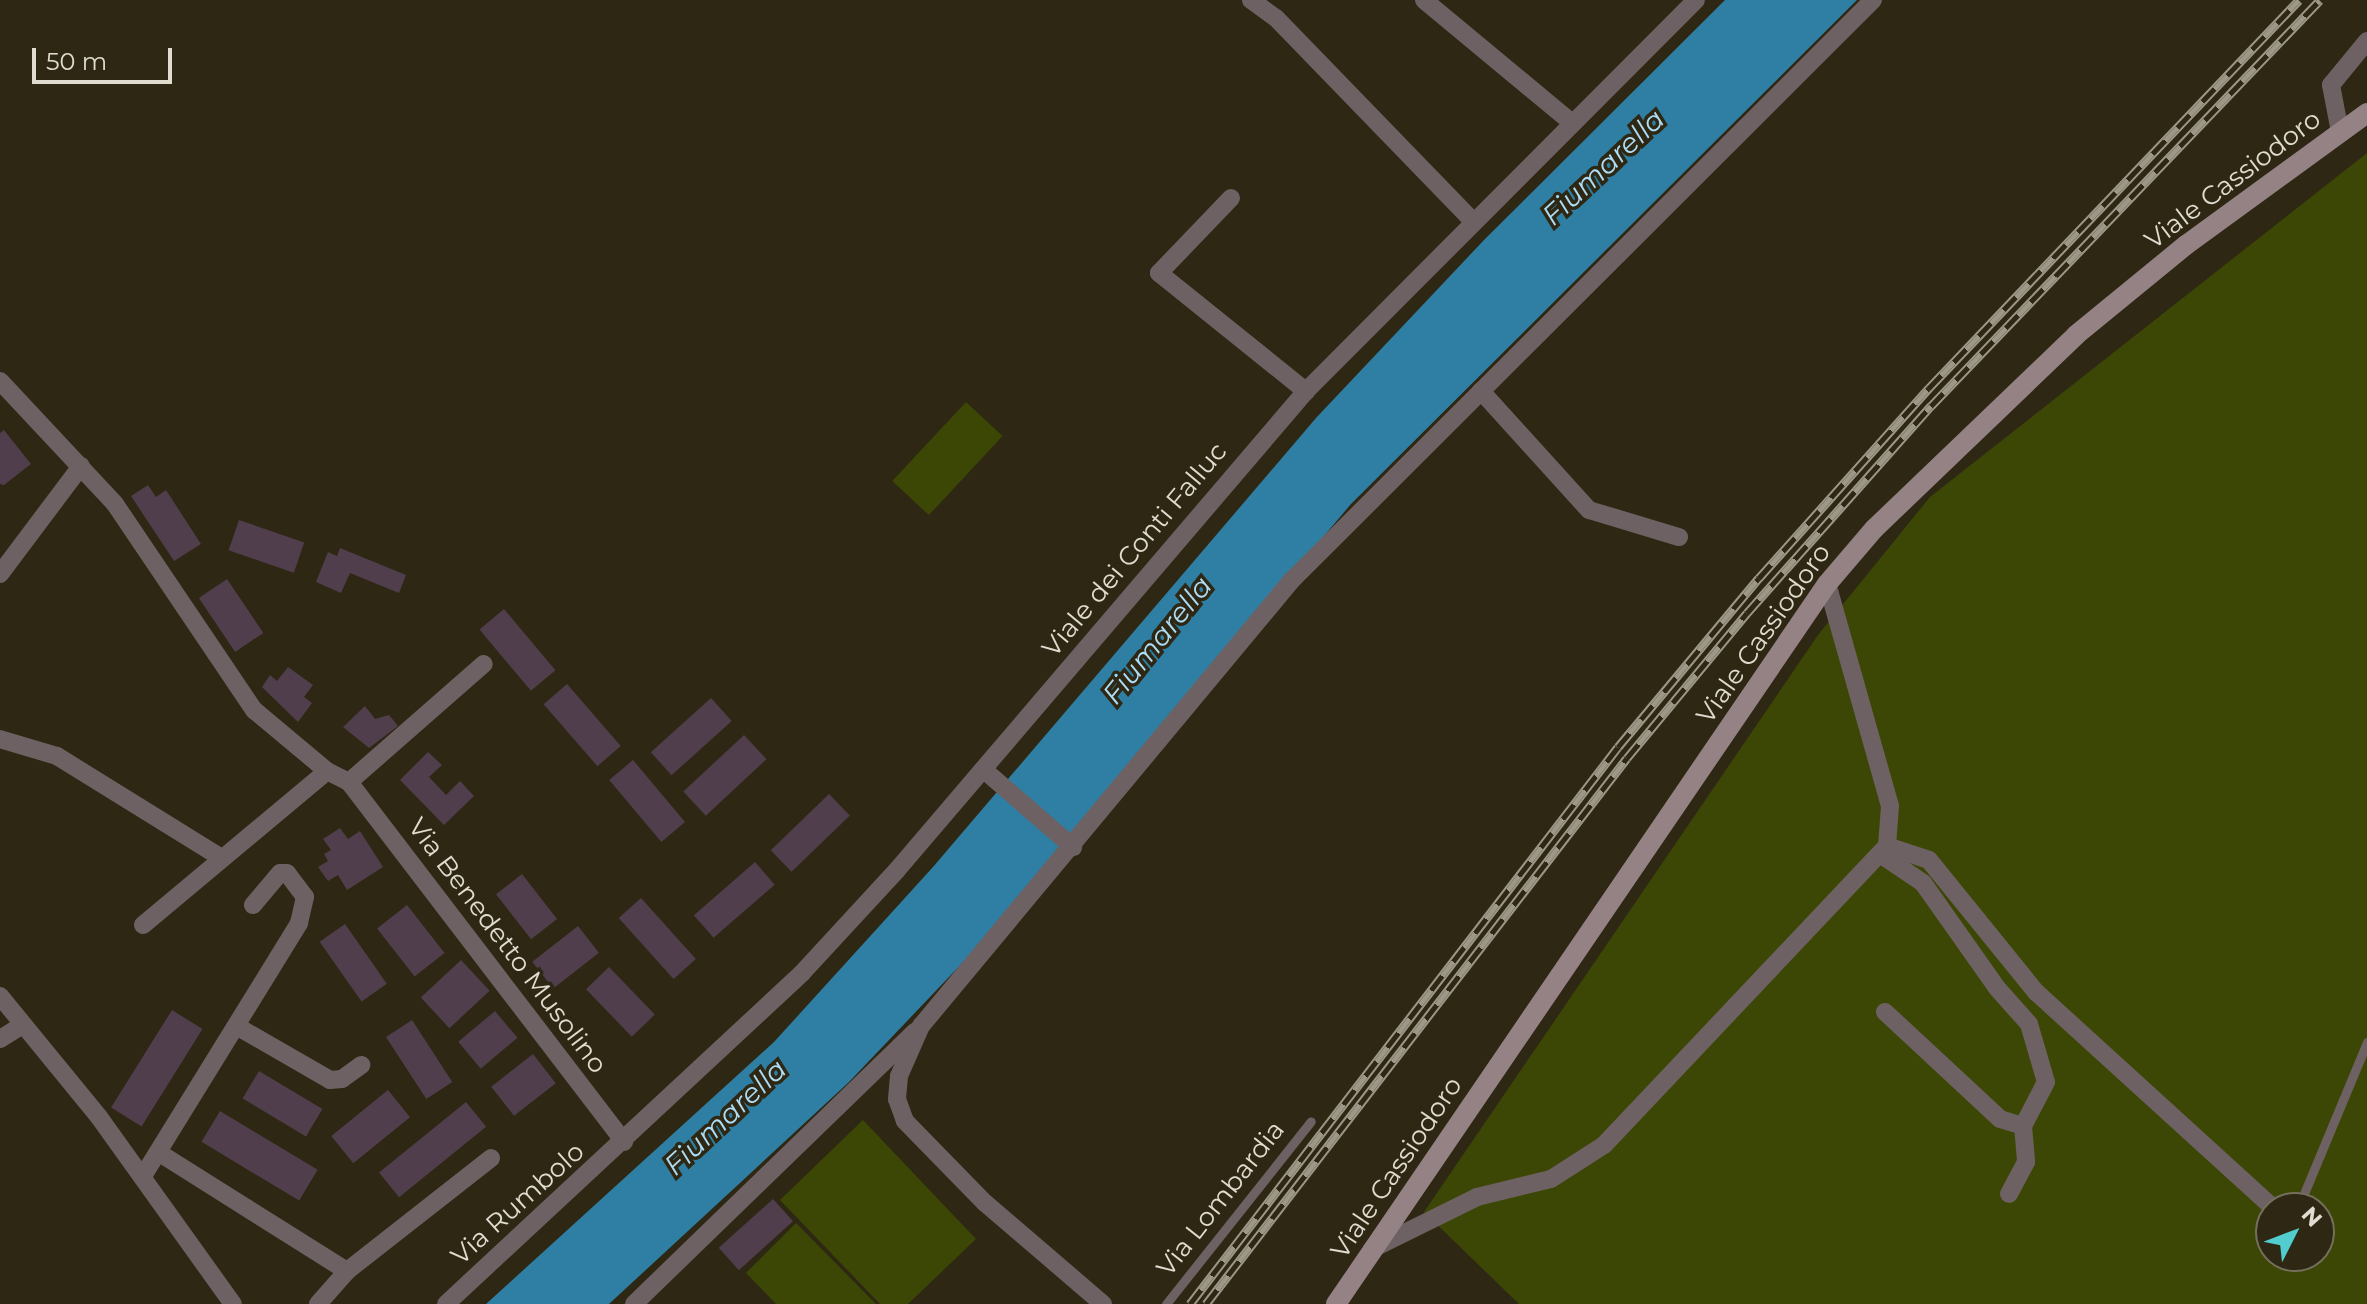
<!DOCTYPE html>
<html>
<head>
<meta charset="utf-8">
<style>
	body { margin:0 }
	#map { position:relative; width:2367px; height:1304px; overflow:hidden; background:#2e2713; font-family:Montserrat,sans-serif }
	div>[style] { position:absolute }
	.green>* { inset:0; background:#3c4706; transform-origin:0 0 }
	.water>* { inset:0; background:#2e7fa3 }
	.building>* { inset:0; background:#503e4c; transform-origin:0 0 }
	.lane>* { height:9px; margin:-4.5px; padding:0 4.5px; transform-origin:4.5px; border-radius:4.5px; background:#6d6163 }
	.street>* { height:18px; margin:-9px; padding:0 9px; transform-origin:9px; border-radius:9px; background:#6d6163 }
	.secondary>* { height:20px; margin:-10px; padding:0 10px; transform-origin:10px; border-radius:10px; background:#948285 }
	.rail>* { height:9px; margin-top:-4.5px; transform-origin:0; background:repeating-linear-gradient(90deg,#2e2713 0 18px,#9d9788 0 36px); box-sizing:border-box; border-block:2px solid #9d9788 }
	span { translate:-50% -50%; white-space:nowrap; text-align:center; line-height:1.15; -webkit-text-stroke:7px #2e2713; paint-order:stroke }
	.street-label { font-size:26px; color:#e0dccf }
	.water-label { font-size:28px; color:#addcf5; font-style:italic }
	.north { position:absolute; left:2255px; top:1192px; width:80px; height:80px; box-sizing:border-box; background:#2e2713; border:2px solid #756f5e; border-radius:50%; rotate:48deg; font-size:22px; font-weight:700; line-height:32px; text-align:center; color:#e0dccf }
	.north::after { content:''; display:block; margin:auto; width:28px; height:36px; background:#52cdcf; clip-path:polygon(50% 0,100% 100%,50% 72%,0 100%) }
	.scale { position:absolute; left:32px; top:48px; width:140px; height:36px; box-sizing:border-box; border:4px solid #e0dccf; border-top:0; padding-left:10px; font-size:24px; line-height:28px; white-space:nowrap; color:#e0dccf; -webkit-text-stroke:6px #2e2713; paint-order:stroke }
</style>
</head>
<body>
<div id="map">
	<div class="green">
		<div style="clip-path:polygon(evenodd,2367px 153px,2367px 1304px,1519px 1304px,1424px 1212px,1818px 635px,1930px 497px,2367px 153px,2271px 1208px,2319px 1208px,2319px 1256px,2271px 1256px,2271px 1208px)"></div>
		<div style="left:966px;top:402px;width:50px;height:108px;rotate:43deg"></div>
		<div style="clip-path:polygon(863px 1120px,976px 1239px,908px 1304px,880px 1304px,780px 1200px)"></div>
		<div style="clip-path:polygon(796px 1223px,876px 1304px,776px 1304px,746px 1273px)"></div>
	</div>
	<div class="water">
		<div style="clip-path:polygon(1725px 0,1857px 0,1351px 504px,969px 956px,849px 1082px,609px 1304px,486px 1304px,774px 1042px,933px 867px,1316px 418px,1484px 240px)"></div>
	</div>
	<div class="building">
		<div style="clip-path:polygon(4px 430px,31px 464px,4px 485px,0 484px,0 433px)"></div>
		<div style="clip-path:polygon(148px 485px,156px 497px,166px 490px,201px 544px,174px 561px,131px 496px)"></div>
		<div style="left:239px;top:520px;width:69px;height:32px;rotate:19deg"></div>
		<div style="clip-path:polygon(340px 548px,406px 575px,399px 593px,350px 573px,341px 593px,316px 582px,328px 552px,337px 556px)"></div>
		<div style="left:227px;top:579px;width:65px;height:34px;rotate:56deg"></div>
		<div style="left:504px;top:609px;width:80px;height:32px;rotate:50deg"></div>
		<div style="clip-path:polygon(288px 667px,313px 685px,304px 697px,312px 703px,298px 722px,262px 687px,270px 675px,277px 681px)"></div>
		<div style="left:567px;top:684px;width:82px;height:31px;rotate:49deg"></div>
		<div style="left:711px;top:698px;width:31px;height:81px;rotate:48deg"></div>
		<div style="clip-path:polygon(365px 706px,375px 719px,389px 715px,398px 726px,369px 748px,343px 727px)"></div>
		<div style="left:744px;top:735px;width:33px;height:83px;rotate:47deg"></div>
		<div style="clip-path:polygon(428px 752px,442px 765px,429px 777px,446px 795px,460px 781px,474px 796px,444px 825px,400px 780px)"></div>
		<div style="left:633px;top:760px;width:81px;height:31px;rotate:50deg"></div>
		<div style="left:829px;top:794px;width:30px;height:81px;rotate:46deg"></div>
		<div style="clip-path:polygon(340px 828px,348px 839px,360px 831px,383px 867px,347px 890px,338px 875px,328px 881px,318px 867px,328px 861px,324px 854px,331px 850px,323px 839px)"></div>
		<div style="left:755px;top:862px;width:30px;height:81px;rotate:49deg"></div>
		<div style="left:522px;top:874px;width:57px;height:33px;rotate:52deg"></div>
		<div style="left:641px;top:898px;width:82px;height:30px;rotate:48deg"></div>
		<div style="left:407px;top:905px;width:61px;height:38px;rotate:52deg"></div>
		<div style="left:345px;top:924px;width:73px;height:31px;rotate:55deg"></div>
		<div style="left:578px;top:926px;width:34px;height:58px;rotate:52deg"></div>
		<div style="left:461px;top:960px;width:42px;height:55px;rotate:47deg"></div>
		<div style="left:609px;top:967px;width:66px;height:32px;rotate:46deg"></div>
		<div style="left:172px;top:1010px;width:36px;height:115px;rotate:32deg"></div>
		<div style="left:495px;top:1011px;width:35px;height:48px;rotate:50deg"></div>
		<div style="left:412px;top:1020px;width:74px;height:31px;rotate:57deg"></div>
		<div style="left:533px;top:1054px;width:37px;height:53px;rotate:52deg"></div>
		<div style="left:259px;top:1071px;width:74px;height:32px;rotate:31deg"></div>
		<div style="left:388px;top:1090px;width:35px;height:73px;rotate:51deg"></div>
		<div style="left:466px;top:1102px;width:32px;height:112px;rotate:51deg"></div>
		<div style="left:220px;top:1111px;width:114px;height:36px;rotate:31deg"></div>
		<div style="left:773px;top:1199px;width:30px;height:73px;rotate:48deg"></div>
	</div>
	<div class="lane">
		<div style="left:2298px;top:1208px;width:180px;rotate:-67.4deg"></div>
		<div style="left:1166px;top:1304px;width:233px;rotate:-51.6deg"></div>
	</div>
	<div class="street">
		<div style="left:1251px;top:0;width:31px;rotate:36deg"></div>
		<div style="left:1276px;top:18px;width:281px;rotate:45.9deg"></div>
		<div style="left:1424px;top:0;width:192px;rotate:39.7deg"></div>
		<div style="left:2340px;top:132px;width:48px;rotate:-100.8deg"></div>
		<div style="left:2331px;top:85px;width:57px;rotate:-50.7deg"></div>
		<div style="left:1231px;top:198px;width:104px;rotate:133.8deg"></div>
		<div style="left:1159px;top:273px;width:189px;rotate:38.8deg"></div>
		<div style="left:0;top:381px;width:168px;rotate:46.9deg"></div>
		<div style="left:115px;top:504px;width:249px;rotate:56deg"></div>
		<div style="left:254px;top:710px;width:95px;rotate:39.9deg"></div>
		<div style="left:327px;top:771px;width:25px;rotate:27deg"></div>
		<div style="left:349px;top:782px;width:453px;rotate:52.6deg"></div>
		<div style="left:1481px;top:391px;width:161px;rotate:47.8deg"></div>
		<div style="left:1589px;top:510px;width:94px;rotate:16.7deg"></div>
		<div style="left:0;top:574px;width:135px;rotate:-53.1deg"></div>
		<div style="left:0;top:739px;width:59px;rotate:16.6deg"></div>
		<div style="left:57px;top:756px;width:192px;rotate:31.8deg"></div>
		<div style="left:984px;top:770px;width:118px;rotate:40.9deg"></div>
		<div style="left:349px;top:782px;width:179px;rotate:-41.2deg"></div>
		<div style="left:1887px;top:846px;width:44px;rotate:18.4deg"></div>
		<div style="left:1929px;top:860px;width:170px;rotate:51deg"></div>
		<div style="left:2036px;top:992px;width:321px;rotate:42.3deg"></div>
		<div style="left:1880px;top:854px;width:52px;rotate:34deg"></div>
		<div style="left:1923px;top:883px;width:128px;rotate:54.8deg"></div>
		<div style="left:1997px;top:988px;width:48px;rotate:48.4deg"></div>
		<div style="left:2029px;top:1024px;width:60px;rotate:73.7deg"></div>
		<div style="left:2046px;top:1082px;width:50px;rotate:117.6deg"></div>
		<div style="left:2023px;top:1126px;width:36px;rotate:85deg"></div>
		<div style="left:2026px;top:1162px;width:36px;rotate:118deg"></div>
		<div style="left:143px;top:925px;width:240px;rotate:-39.9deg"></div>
		<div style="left:0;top:996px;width:156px;rotate:50.7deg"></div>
		<div style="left:99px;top:1117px;width:230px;rotate:54.4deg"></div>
		<div style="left:1885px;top:1012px;width:157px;rotate:42.9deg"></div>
		<div style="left:2000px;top:1119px;width:24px;rotate:17deg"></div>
		<div style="left:238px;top:1027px;width:106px;rotate:29.9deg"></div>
		<div style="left:330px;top:1080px;width:12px;rotate:-5deg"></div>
		<div style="left:342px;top:1079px;width:24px;rotate:-36deg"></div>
		<div style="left:0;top:1039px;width:25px;rotate:-32deg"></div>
		<div style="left:161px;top:1154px;width:220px;rotate:32.2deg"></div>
		<div style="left:143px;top:1176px;width:297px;rotate:-58.3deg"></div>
		<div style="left:299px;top:923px;width:27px;rotate:-77deg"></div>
		<div style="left:305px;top:897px;width:30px;rotate:-127deg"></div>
		<div style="left:287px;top:873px;width:7px;rotate:180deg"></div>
		<div style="left:280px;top:873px;width:42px;rotate:130.2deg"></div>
		<div style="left:1372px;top:1249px;width:117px;rotate:-26.3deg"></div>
		<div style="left:1477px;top:1197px;width:76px;rotate:-13.7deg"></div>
		<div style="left:1551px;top:1179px;width:63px;rotate:-32.7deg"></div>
		<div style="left:1604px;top:1145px;width:412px;rotate:-46.6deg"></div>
		<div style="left:1887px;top:846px;width:40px;rotate:-85.7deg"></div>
		<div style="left:1890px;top:806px;width:231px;rotate:-105.8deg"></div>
		<div style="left:318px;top:1304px;width:44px;rotate:-48.7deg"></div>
		<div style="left:347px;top:1271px;width:183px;rotate:-38.1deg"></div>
		<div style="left:446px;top:1304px;width:486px;rotate:-42.9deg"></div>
		<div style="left:802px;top:973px;width:140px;rotate:-47.3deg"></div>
		<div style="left:897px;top:870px;width:630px;rotate:-49.51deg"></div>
		<div style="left:1306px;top:391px;width:552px;rotate:-45.07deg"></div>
		<div style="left:634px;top:1304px;width:392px;rotate:-44.1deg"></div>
		<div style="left:1103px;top:1304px;width:155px;rotate:-139.4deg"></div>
		<div style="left:985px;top:1203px;width:115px;rotate:-134.3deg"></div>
		<div style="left:905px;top:1121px;width:23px;rotate:-110deg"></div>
		<div style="left:897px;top:1099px;width:23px;rotate:-85deg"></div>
		<div style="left:899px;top:1076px;width:55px;rotate:-66.3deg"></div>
		<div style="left:921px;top:1026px;width:580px;rotate:-50.25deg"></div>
		<div style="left:1292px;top:580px;width:821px;rotate:-44.95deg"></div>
	</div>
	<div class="secondary">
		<div style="left:1336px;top:1304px;width:871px;rotate:-55.71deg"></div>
		<div style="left:1827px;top:584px;width:72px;rotate:-49.5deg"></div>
		<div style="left:1874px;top:529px;width:280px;rotate:-43.8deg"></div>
		<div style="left:2076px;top:335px;width:142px;rotate:-39.3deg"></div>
		<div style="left:2186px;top:245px;width:224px;rotate:-36.1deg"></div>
	</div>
	<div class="rail">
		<div style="left:1190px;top:1304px;width:702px;rotate:-52.46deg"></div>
		<div style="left:1618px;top:747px;width:220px;rotate:-50.2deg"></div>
		<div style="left:1759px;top:578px;width:255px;rotate:-48.2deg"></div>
		<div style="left:1929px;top:388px;width:536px;rotate:-46.36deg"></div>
		<div style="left:1206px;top:1304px;width:689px;rotate:-52.37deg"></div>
		<div style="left:1627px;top:758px;width:188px;rotate:-50.4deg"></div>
		<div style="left:1747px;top:613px;width:277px;rotate:-48.4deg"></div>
		<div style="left:1931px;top:406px;width:562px;rotate:-46.23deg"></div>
	</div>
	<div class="street-label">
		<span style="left:2233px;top:180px;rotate:-37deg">Viale Cassiodoro</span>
		<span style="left:1135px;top:550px;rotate:-50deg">Viale dei Conti Falluc</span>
		<span style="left:1764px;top:634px;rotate:-55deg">Viale Cassiodoro</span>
		<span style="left:507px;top:946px;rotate:53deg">Via Benedetto Musolino</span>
		<span style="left:1397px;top:1168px;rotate:-56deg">Viale Cassiodoro</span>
		<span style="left:1221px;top:1199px;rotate:-52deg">Via Lombardia</span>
		<span style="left:518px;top:1204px;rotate:-42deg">Via Rumbolo</span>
	</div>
	<div class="water-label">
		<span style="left:1603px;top:167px;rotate:-43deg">Fiumarella</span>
		<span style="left:1157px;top:640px;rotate:-51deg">Fiumarella</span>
		<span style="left:725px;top:1117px;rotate:-43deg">Fiumarella</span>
	</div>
	<div class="north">N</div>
	<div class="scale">50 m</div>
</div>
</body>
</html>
